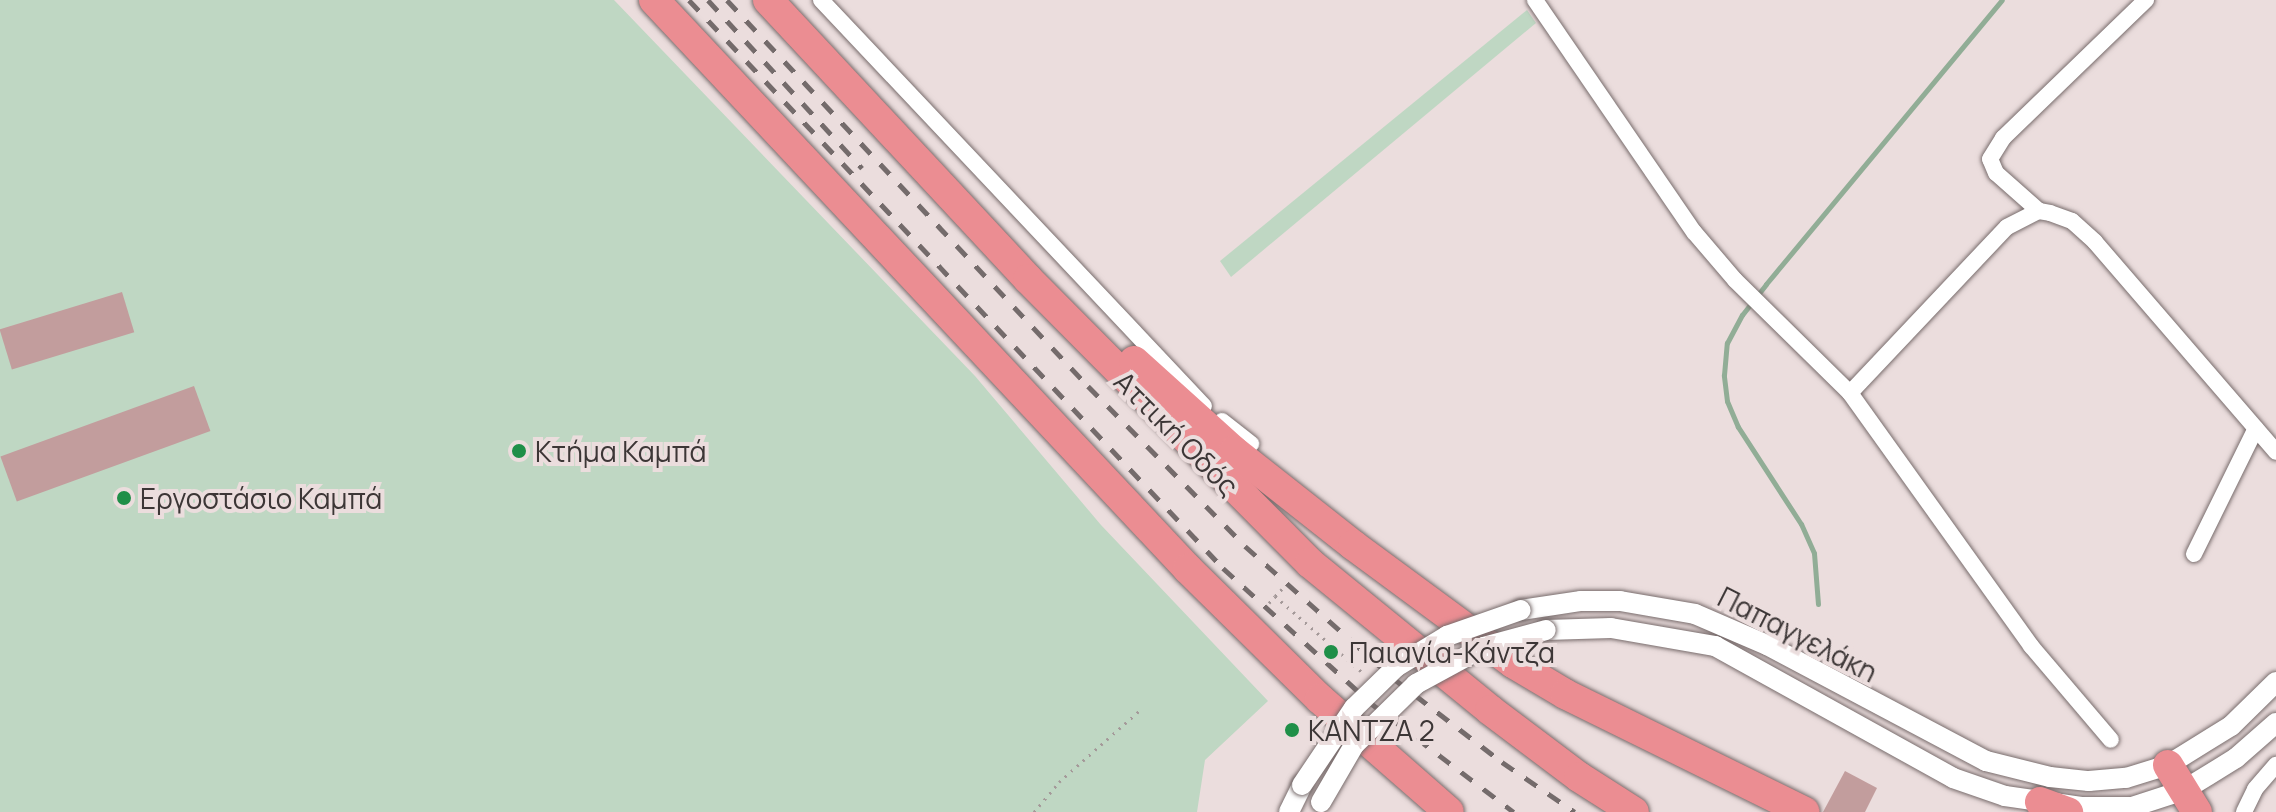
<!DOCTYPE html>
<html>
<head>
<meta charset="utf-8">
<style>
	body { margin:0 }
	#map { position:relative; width:2276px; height:812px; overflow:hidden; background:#ebdddd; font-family:Manrope,sans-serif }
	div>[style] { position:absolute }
	.green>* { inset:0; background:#bfd7c3 }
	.stream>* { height:5px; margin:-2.5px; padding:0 2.5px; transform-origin:2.5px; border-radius:2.5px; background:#91ad96 }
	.building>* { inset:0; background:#c29d9d; transform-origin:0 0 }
	.path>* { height:3px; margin-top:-1.5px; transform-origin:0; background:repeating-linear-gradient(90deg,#a49999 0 2px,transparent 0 8px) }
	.roads { filter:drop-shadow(0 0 2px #786c6c) drop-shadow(0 0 2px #786c6c) }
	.minor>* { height:16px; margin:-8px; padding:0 8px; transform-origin:8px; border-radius:8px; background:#fff }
	.tertiary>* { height:20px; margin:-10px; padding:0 10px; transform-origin:10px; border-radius:10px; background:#fff }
	.motorway>* { height:30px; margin:-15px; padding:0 15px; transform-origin:15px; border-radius:15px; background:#eb8d92 }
	.rail>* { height:5px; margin-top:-2.5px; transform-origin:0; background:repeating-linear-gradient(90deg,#746b6b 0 14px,transparent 0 28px) }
	.bridges { filter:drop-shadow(0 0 2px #786c6c) drop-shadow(0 0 2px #786c6c) }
	.tertiary-bridge>* { height:20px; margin:-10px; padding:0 10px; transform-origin:10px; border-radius:10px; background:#fff }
	.dots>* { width:22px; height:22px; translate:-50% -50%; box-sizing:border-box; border:4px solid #ebdddd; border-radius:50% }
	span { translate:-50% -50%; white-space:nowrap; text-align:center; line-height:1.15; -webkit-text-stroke:8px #ebdddd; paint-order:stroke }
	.street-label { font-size:28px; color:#3c3636 }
	.poi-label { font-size:28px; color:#3c3636 }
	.left { translate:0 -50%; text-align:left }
</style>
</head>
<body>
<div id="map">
	<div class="green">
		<div style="clip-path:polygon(0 0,614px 0,975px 376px,1101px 525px,1268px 701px,1205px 760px,1197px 812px,0 812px)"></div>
		<div style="clip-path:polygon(1527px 10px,1536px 23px,1231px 277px,1220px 261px)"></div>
	</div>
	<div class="stream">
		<div style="left:1818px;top:604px;width:51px;rotate:-94.5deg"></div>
		<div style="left:1814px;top:553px;width:32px;rotate:-114deg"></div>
		<div style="left:1801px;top:524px;width:116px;rotate:-123deg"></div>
		<div style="left:1738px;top:427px;width:28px;rotate:-113deg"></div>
		<div style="left:1727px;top:401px;width:26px;rotate:-97deg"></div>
		<div style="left:1724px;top:375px;width:32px;rotate:-85deg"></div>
		<div style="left:1727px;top:343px;width:32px;rotate:-62deg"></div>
		<div style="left:1742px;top:315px;width:39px;rotate:-52deg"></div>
		<div style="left:1766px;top:284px;width:369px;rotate:-50.3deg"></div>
	</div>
	<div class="building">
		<div style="left:122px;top:292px;width:42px;height:128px;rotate:73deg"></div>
		<div style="left:194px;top:386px;width:48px;height:206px;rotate:70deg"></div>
		<div style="clip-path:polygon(1845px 771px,1877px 788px,1865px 812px,1823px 812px)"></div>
	</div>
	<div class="path">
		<div style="left:1275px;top:596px;width:10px;rotate:-45deg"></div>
		<div style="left:1269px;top:603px;width:9px;rotate:-49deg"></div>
		<div style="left:1275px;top:596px;width:118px;rotate:41.2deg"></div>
		<div style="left:1034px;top:812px;width:39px;rotate:-50deg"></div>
		<div style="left:1059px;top:782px;width:108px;rotate:-41.6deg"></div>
	</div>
	<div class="roads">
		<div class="minor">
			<div style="left:821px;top:0;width:558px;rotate:46.67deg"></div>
			<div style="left:1535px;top:0;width:281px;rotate:55.6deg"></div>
			<div style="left:1694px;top:232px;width:63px;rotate:49.5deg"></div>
			<div style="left:1735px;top:280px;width:161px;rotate:44.5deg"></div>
			<div style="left:1850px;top:393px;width:228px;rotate:-46.6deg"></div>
			<div style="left:2007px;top:227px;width:36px;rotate:-27deg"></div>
			<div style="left:2039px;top:211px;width:11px;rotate:10deg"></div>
			<div style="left:2050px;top:213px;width:23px;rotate:20deg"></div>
			<div style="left:2072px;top:221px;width:31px;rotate:42deg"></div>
			<div style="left:2095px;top:242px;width:277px;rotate:49.2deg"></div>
			<div style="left:2039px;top:211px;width:57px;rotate:-138.5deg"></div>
			<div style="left:1996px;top:173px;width:15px;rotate:-113deg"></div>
			<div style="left:1990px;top:159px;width:25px;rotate:-58deg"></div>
			<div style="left:2003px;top:138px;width:199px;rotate:-44deg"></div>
			<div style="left:1850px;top:393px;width:311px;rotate:54.4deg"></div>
			<div style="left:2031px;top:646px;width:123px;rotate:49.6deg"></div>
			<div style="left:1222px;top:421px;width:37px;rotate:38deg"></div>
			<div style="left:2194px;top:554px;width:140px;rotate:-63.8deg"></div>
			<div style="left:2244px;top:812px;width:25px;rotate:-64deg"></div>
			<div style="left:2255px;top:789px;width:32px;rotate:-49deg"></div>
		</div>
		<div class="tertiary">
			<div style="left:1521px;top:610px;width:61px;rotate:-8.5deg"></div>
			<div style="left:1581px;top:601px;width:39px"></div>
			<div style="left:1620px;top:601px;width:76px;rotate:9.8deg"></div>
			<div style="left:1695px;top:614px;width:78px;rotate:23.3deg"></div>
			<div style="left:1767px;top:645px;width:248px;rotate:27.9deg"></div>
			<div style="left:1986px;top:761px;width:66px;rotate:14deg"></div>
			<div style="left:2050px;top:777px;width:39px;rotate:6deg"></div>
			<div style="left:2089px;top:781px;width:37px;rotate:-5deg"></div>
			<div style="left:2126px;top:778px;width:44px;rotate:-17.2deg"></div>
			<div style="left:2168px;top:765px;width:74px;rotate:-31.8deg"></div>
			<div style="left:2231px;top:726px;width:63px;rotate:-44.4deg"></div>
			<div style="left:1546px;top:630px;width:65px;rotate:-1.8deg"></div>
			<div style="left:1611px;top:628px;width:106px;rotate:9.8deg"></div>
			<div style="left:1715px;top:646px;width:272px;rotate:29deg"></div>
			<div style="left:1953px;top:778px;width:55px;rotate:19.1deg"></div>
			<div style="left:2005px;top:796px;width:77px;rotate:8.2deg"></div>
			<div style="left:2081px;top:807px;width:51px"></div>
			<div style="left:2132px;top:807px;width:55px;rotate:-18.1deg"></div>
			<div style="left:2184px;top:790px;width:61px;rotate:-31.6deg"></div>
			<div style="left:2236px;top:758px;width:53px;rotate:-41.2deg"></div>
			<div style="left:1289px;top:812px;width:30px;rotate:-64deg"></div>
		</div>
		<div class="motorway">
			<div style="left:654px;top:0;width:780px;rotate:46.82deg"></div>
			<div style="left:1188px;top:569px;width:185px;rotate:44.6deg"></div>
			<div style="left:1320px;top:699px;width:171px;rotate:41.2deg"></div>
			<div style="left:768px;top:0;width:381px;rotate:47deg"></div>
			<div style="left:1028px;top:279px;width:400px;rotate:45.2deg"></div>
			<div style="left:1310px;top:563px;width:232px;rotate:39.2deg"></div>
			<div style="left:1490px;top:710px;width:111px;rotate:37deg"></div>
			<div style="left:1579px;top:777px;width:65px;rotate:32.5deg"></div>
			<div style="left:1134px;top:361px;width:135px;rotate:42deg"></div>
			<div style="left:1234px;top:451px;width:152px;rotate:38.3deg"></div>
			<div style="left:1353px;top:545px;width:199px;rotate:36.4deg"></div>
			<div style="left:1513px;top:663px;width:61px;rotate:30.8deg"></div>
			<div style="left:1565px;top:694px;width:267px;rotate:26.2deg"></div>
			<div style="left:2168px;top:765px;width:55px;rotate:58.3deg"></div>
			<div style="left:2040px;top:802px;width:30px;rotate:20deg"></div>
		</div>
	</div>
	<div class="rail">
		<div style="left:689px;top:0;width:780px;rotate:46.77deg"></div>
		<div style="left:1223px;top:568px;width:202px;rotate:42.4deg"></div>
		<div style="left:1372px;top:704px;width:178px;rotate:37.3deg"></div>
		<div style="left:708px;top:0;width:228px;rotate:47.5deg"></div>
		<div style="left:727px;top:0;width:529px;rotate:46.92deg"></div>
		<div style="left:1088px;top:386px;width:224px;rotate:45.5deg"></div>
		<div style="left:1245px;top:546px;width:198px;rotate:41.7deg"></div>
		<div style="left:1393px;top:678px;width:138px;rotate:37.6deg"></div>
		<div style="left:1502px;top:762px;width:88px;rotate:34.4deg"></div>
	</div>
	<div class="bridges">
		<div class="tertiary-bridge">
			<div style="left:1302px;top:785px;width:93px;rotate:-56deg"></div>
			<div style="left:1354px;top:708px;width:59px;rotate:-44.3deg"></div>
			<div style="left:1396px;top:667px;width:60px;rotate:-31.3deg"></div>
			<div style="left:1447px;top:636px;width:78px;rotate:-19.4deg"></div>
			<div style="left:1321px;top:802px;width:66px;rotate:-59.9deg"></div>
			<div style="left:1354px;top:745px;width:87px;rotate:-44.5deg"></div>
			<div style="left:1416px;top:684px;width:77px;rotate:-28.6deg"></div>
			<div style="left:1484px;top:647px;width:64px;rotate:-15.3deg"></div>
		</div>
	</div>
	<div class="dots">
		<div style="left:519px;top:451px;background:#1f8f48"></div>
		<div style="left:124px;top:498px;background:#1f8f48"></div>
		<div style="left:1331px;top:652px;background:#1f8f48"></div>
		<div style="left:1292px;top:730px;background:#1f8f48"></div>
	</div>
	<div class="street-label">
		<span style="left:1177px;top:433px;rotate:45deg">Αττική Οδός</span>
		<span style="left:1798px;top:634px;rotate:27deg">Παπαγγελάκη</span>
	</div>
	<div class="poi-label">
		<span class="left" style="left:535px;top:451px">Kτήμα Καμπά</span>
		<span class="left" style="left:140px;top:498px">Εργοστάσιο Καμπά</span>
		<span class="left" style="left:1349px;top:652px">Παιανία-Κάντζα</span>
		<span class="left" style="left:1308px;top:730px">ΚΑΝΤΖΑ 2</span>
	</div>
</div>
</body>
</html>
